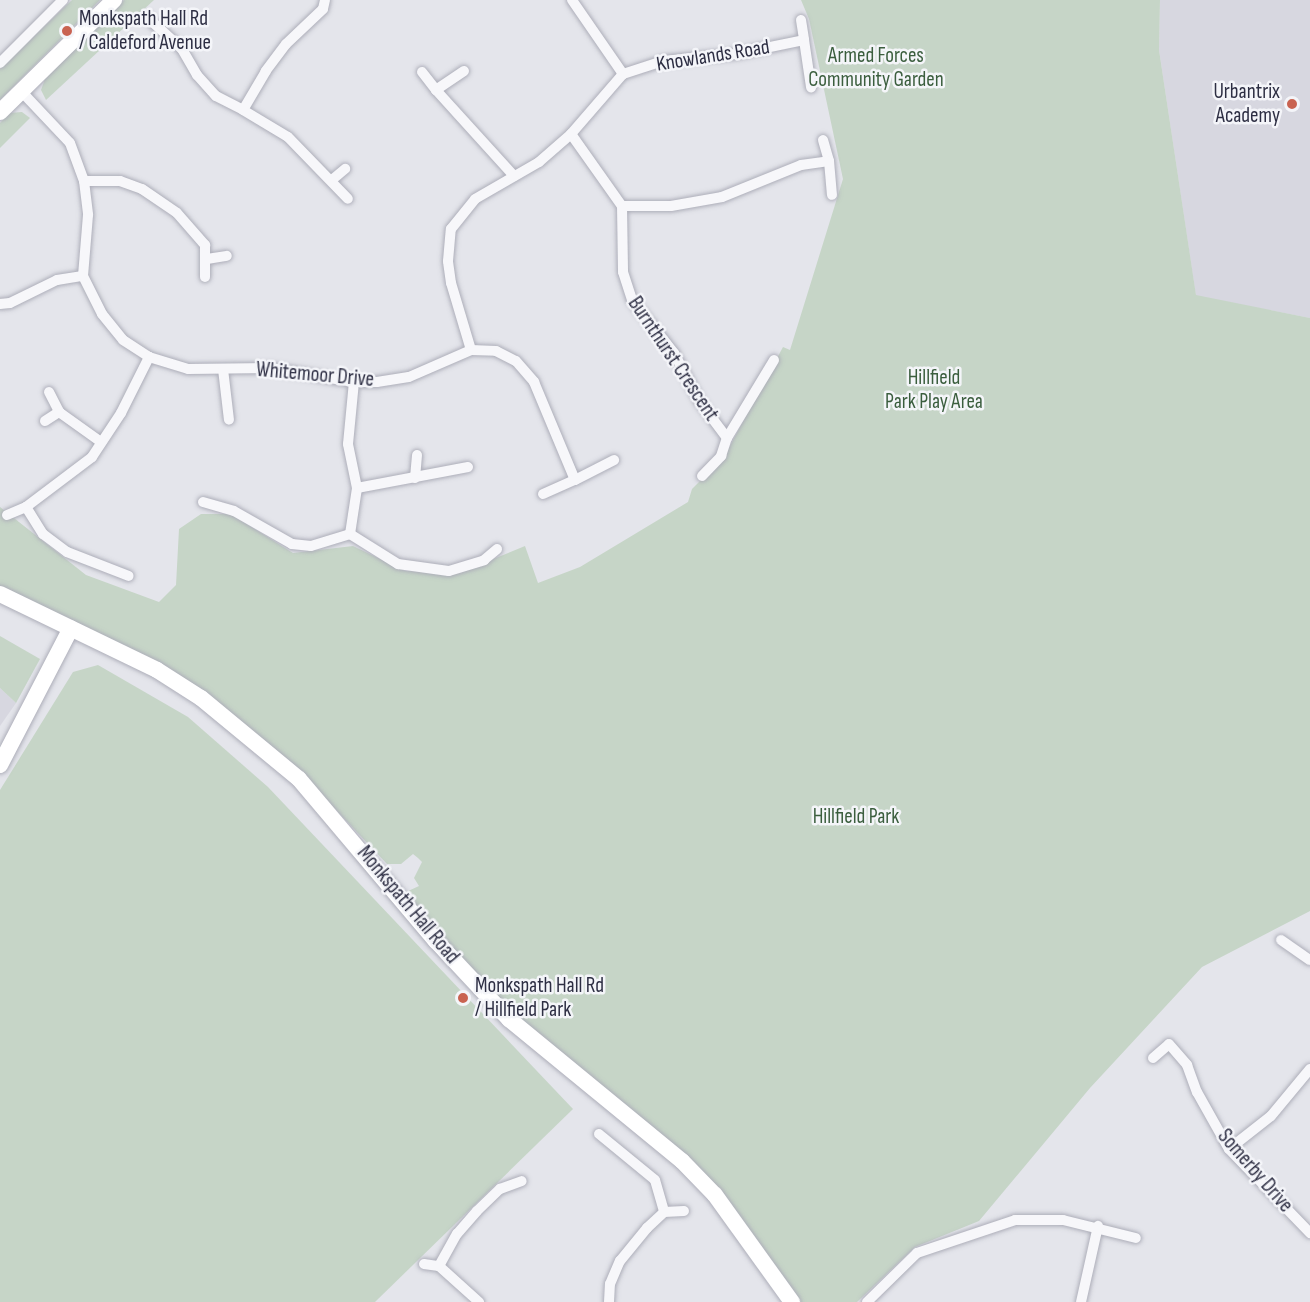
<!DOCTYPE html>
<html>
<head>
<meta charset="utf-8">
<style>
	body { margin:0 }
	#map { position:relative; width:1310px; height:1302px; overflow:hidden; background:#e4e5eb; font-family:"Sofia Sans Condensed",sans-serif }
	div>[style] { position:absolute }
	.built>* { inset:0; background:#d7d7e0 }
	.green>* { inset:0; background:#c6d5c7 }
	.roads { filter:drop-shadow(0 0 2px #adaeb9) drop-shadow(0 0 2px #adaeb9) }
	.street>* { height:10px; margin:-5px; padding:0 5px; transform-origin:5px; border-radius:5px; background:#f7f7fa }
	.secondary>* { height:16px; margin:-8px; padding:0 8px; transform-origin:8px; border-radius:8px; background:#fff }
	.dots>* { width:16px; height:16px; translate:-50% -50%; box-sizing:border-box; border:3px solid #f4f5f9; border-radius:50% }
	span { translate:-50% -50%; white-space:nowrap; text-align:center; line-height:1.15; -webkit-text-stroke:5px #f4f5f9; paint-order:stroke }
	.poi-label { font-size:21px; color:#2d2e43 }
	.left { translate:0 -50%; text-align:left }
	.right { translate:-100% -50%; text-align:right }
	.street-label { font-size:21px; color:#2d2e43 }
	.park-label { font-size:21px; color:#3b5e3e }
</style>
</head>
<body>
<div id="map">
	<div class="built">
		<div style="clip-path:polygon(1160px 0,1310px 0,1310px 318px,1196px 296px,1159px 50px)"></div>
		<div style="clip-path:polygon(0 688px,16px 703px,0 726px)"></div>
	</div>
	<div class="green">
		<div style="clip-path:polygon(72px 0,100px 0,0 100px,0 69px)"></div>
		<div style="clip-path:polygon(124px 0,154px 0,46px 100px,41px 90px,45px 79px)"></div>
		<div style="clip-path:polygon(801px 0,1160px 0,1159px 50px,1196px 295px,1310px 318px,1310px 911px,1202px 967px,1090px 1088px,979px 1221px,915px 1247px,857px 1302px,800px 1302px,717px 1190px,513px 1015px,409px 901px,406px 892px,419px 886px,414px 878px,422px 862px,418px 858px,413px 854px,401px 864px,387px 864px,305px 777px,231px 713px,0 588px,0 507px,86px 575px,159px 602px,176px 585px,179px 529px,201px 514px,231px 514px,293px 553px,353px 546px,405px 571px,459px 573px,525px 546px,538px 583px,580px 567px,688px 502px,692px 489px,724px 457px,783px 347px,790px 350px,843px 179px,809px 19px)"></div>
		<div style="clip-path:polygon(22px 112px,30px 118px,0 148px,0 123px,9px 113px)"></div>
		<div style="clip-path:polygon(0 636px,40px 659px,16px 703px,0 688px)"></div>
		<div style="clip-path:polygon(98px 665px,188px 717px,268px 787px,573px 1109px,375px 1302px,0 1302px,0 790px,73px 672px)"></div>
	</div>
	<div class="roads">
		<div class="street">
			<div style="left:325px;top:0;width:9px;rotate:103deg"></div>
			<div style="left:323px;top:9px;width:51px;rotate:136.6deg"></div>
			<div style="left:286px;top:44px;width:34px;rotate:127deg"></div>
			<div style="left:266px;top:71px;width:45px;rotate:120.5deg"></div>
			<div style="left:243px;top:110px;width:52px;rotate:31deg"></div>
			<div style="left:288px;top:137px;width:86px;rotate:45.9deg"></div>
			<div style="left:572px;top:0;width:90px;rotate:55.4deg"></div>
			<div style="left:147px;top:17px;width:47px;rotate:42.4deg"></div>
			<div style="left:182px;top:49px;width:30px;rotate:60deg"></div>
			<div style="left:197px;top:75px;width:28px;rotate:48deg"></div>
			<div style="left:216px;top:96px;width:30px;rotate:27deg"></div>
			<div style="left:801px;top:20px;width:20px;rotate:81deg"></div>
			<div style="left:0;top:63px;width:89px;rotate:-45deg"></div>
			<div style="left:464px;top:71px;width:34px;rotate:146deg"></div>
			<div style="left:436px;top:90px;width:116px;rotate:47.8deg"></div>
			<div style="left:422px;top:72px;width:23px;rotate:52deg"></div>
			<div style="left:21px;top:91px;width:71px;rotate:46.7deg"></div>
			<div style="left:70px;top:143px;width:40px;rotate:69.8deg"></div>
			<div style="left:84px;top:181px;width:34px;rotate:83deg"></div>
			<div style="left:88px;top:215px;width:61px;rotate:94.7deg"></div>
			<div style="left:83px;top:276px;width:42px;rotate:63.4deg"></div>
			<div style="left:102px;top:314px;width:33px;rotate:51deg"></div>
			<div style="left:123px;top:340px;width:31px;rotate:33deg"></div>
			<div style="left:149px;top:357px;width:41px;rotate:17.1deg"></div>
			<div style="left:188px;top:369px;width:82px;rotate:-0.7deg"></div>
			<div style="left:270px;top:368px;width:85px;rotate:9.5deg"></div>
			<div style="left:354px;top:382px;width:23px"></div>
			<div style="left:377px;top:382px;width:32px;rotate:-9deg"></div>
			<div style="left:409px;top:377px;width:68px;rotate:-23.5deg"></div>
			<div style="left:471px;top:350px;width:25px;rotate:2deg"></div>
			<div style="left:496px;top:351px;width:22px;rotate:27deg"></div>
			<div style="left:516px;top:361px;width:28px;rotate:49deg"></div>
			<div style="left:534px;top:382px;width:106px;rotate:67.3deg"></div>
			<div style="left:575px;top:480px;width:44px;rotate:-27.1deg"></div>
			<div style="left:571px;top:134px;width:88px;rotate:54.7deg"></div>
			<div style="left:622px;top:206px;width:66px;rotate:89.1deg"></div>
			<div style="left:623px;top:272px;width:29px;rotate:72deg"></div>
			<div style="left:632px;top:300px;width:68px;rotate:51.6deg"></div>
			<div style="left:674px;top:353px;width:55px;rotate:62deg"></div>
			<div style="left:700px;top:402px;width:45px;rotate:53.1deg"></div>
			<div style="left:727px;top:438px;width:91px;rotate:-58.9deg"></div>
			<div style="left:823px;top:140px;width:22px;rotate:74deg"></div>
			<div style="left:333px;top:179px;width:16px;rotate:-40deg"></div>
			<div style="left:84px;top:181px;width:36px"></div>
			<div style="left:120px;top:181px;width:23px;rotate:20deg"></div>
			<div style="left:142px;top:189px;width:42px;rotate:34.4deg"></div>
			<div style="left:177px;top:213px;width:43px;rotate:48.8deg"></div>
			<div style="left:205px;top:245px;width:32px;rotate:90deg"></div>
			<div style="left:622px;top:206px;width:49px"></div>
			<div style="left:671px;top:206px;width:52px;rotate:-10deg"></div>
			<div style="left:722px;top:197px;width:85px;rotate:-22.1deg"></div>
			<div style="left:801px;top:165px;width:28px;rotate:-8deg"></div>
			<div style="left:829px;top:161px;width:34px;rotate:85deg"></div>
			<div style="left:207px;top:259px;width:20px;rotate:-9deg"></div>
			<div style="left:0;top:304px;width:10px;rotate:-6deg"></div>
			<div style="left:10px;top:303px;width:52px;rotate:-26.1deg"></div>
			<div style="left:57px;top:280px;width:26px;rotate:-9deg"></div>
			<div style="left:471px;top:350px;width:70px;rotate:-106.6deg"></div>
			<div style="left:451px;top:283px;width:22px;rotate:-98deg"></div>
			<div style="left:448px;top:261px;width:32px;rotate:-85deg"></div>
			<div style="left:451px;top:229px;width:38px;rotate:-51deg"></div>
			<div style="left:475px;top:199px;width:74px;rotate:-30deg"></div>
			<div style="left:539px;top:162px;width:43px;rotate:-41.2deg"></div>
			<div style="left:571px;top:134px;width:79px;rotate:-49.1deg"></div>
			<div style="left:623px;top:74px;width:42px;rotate:-18deg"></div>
			<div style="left:663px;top:61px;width:73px;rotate:-5.5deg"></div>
			<div style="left:736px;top:54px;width:69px;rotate:-11.6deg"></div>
			<div style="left:804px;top:40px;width:48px;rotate:81.5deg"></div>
			<div style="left:223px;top:369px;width:51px;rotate:83.3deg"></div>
			<div style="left:49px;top:392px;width:22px;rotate:63deg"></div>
			<div style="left:45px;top:421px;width:17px;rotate:-33deg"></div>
			<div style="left:59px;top:412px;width:52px;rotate:35.5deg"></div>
			<div style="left:702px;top:476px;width:28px;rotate:-46deg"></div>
			<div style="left:721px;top:456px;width:19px;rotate:-72deg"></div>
			<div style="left:415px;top:478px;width:23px;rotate:-85deg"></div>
			<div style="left:357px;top:488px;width:113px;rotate:-10.7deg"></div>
			<div style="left:543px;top:494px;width:35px;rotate:-24deg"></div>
			<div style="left:203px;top:502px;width:32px;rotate:16deg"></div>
			<div style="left:234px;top:511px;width:67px;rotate:29.6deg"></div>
			<div style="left:292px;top:544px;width:19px;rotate:6deg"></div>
			<div style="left:311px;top:546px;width:41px;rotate:-17.1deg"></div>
			<div style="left:350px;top:534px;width:47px;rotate:-81.3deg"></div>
			<div style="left:357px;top:488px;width:45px;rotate:-101.6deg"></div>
			<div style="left:348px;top:444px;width:62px;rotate:-84.5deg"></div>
			<div style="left:26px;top:507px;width:32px;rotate:58deg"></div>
			<div style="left:43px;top:534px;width:30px;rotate:37deg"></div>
			<div style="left:67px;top:552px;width:66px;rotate:21.2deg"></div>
			<div style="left:7px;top:515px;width:21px;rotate:-23deg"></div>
			<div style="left:26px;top:507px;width:83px;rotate:-37.1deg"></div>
			<div style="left:92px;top:457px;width:53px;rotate:-56.6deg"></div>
			<div style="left:121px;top:413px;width:63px;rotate:-63.4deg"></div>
			<div style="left:350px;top:534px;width:57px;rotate:32deg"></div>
			<div style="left:398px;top:564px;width:51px;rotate:7.8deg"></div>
			<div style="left:449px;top:571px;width:37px;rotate:-17deg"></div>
			<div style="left:484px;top:560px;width:17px;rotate:-40deg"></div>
			<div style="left:1281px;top:940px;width:35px;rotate:35deg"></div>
			<div style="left:1153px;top:1058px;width:21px;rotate:-41deg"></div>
			<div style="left:1169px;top:1044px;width:28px;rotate:49deg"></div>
			<div style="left:1187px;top:1065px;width:29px;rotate:70deg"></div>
			<div style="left:1197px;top:1092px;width:65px;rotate:60.7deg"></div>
			<div style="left:1229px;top:1149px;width:117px;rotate:46deg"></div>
			<div style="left:599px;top:1134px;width:72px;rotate:39.4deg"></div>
			<div style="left:655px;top:1180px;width:33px;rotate:74deg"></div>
			<div style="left:1229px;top:1149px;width:53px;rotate:-38.2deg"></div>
			<div style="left:1271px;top:1116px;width:61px;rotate:-50.3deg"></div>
			<div style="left:424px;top:1264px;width:15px;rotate:8deg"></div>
			<div style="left:439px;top:1266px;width:54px;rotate:42deg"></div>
			<div style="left:439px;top:1266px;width:37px;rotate:-61deg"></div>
			<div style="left:457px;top:1234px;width:30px;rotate:-49deg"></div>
			<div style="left:477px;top:1211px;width:32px;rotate:-44deg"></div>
			<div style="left:500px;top:1189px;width:23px;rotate:-20deg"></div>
			<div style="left:609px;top:1302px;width:18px;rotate:-87deg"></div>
			<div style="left:610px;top:1284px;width:25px;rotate:-67deg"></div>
			<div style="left:620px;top:1261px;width:43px;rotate:-50.7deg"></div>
			<div style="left:647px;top:1228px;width:23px;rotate:-43deg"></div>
			<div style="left:664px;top:1212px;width:20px;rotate:-3deg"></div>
			<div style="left:867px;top:1302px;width:70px;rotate:-44.4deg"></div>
			<div style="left:917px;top:1253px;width:103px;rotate:-18.6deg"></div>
			<div style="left:1015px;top:1220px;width:48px"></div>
			<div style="left:1063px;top:1220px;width:75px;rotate:13.9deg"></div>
			<div style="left:1081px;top:1302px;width:78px;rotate:-77.4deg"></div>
		</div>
		<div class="secondary">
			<div style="left:0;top:112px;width:160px;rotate:-44.5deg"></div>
			<div style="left:0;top:594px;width:174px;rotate:25.8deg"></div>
			<div style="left:157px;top:670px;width:52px;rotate:32.5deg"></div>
			<div style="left:201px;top:698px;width:127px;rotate:39.6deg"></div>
			<div style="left:299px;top:779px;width:212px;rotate:49.8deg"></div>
			<div style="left:436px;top:941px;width:107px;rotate:46.9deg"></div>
			<div style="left:509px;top:1019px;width:224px;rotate:39.4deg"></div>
			<div style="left:682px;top:1161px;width:47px;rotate:45.9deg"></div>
			<div style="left:715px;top:1195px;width:132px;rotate:54.3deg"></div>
			<div style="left:0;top:765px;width:154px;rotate:-62.6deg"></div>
		</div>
	</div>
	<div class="dots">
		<div style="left:67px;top:31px;background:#c96351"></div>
		<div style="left:1292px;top:104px;background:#c96351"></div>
		<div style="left:463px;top:998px;background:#c96351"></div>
	</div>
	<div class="poi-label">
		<span class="left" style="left:79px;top:31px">Monkspath Hall Rd<br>/ Caldeford Avenue</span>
		<span class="right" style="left:1280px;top:104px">Urbantrix<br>Academy</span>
		<span class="left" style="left:475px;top:998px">Monkspath Hall Rd<br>/ Hillfield Park</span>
	</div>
	<div class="street-label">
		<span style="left:713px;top:56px;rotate:-9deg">Knowlands Road</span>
		<span style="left:673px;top:359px;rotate:56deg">Burnthurst Crescent</span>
		<span style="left:315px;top:375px;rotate:5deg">Whitemoor Drive</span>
		<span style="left:408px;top:905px;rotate:50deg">Monkspath Hall Road</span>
		<span style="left:1255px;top:1171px;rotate:49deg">Somerby Drive</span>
	</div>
	<div class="park-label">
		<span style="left:876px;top:68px">Armed Forces<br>Community Garden</span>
		<span style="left:934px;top:390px">Hillfield<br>Park Play Area</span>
		<span style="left:856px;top:817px">Hillfield Park</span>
	</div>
</div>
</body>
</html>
